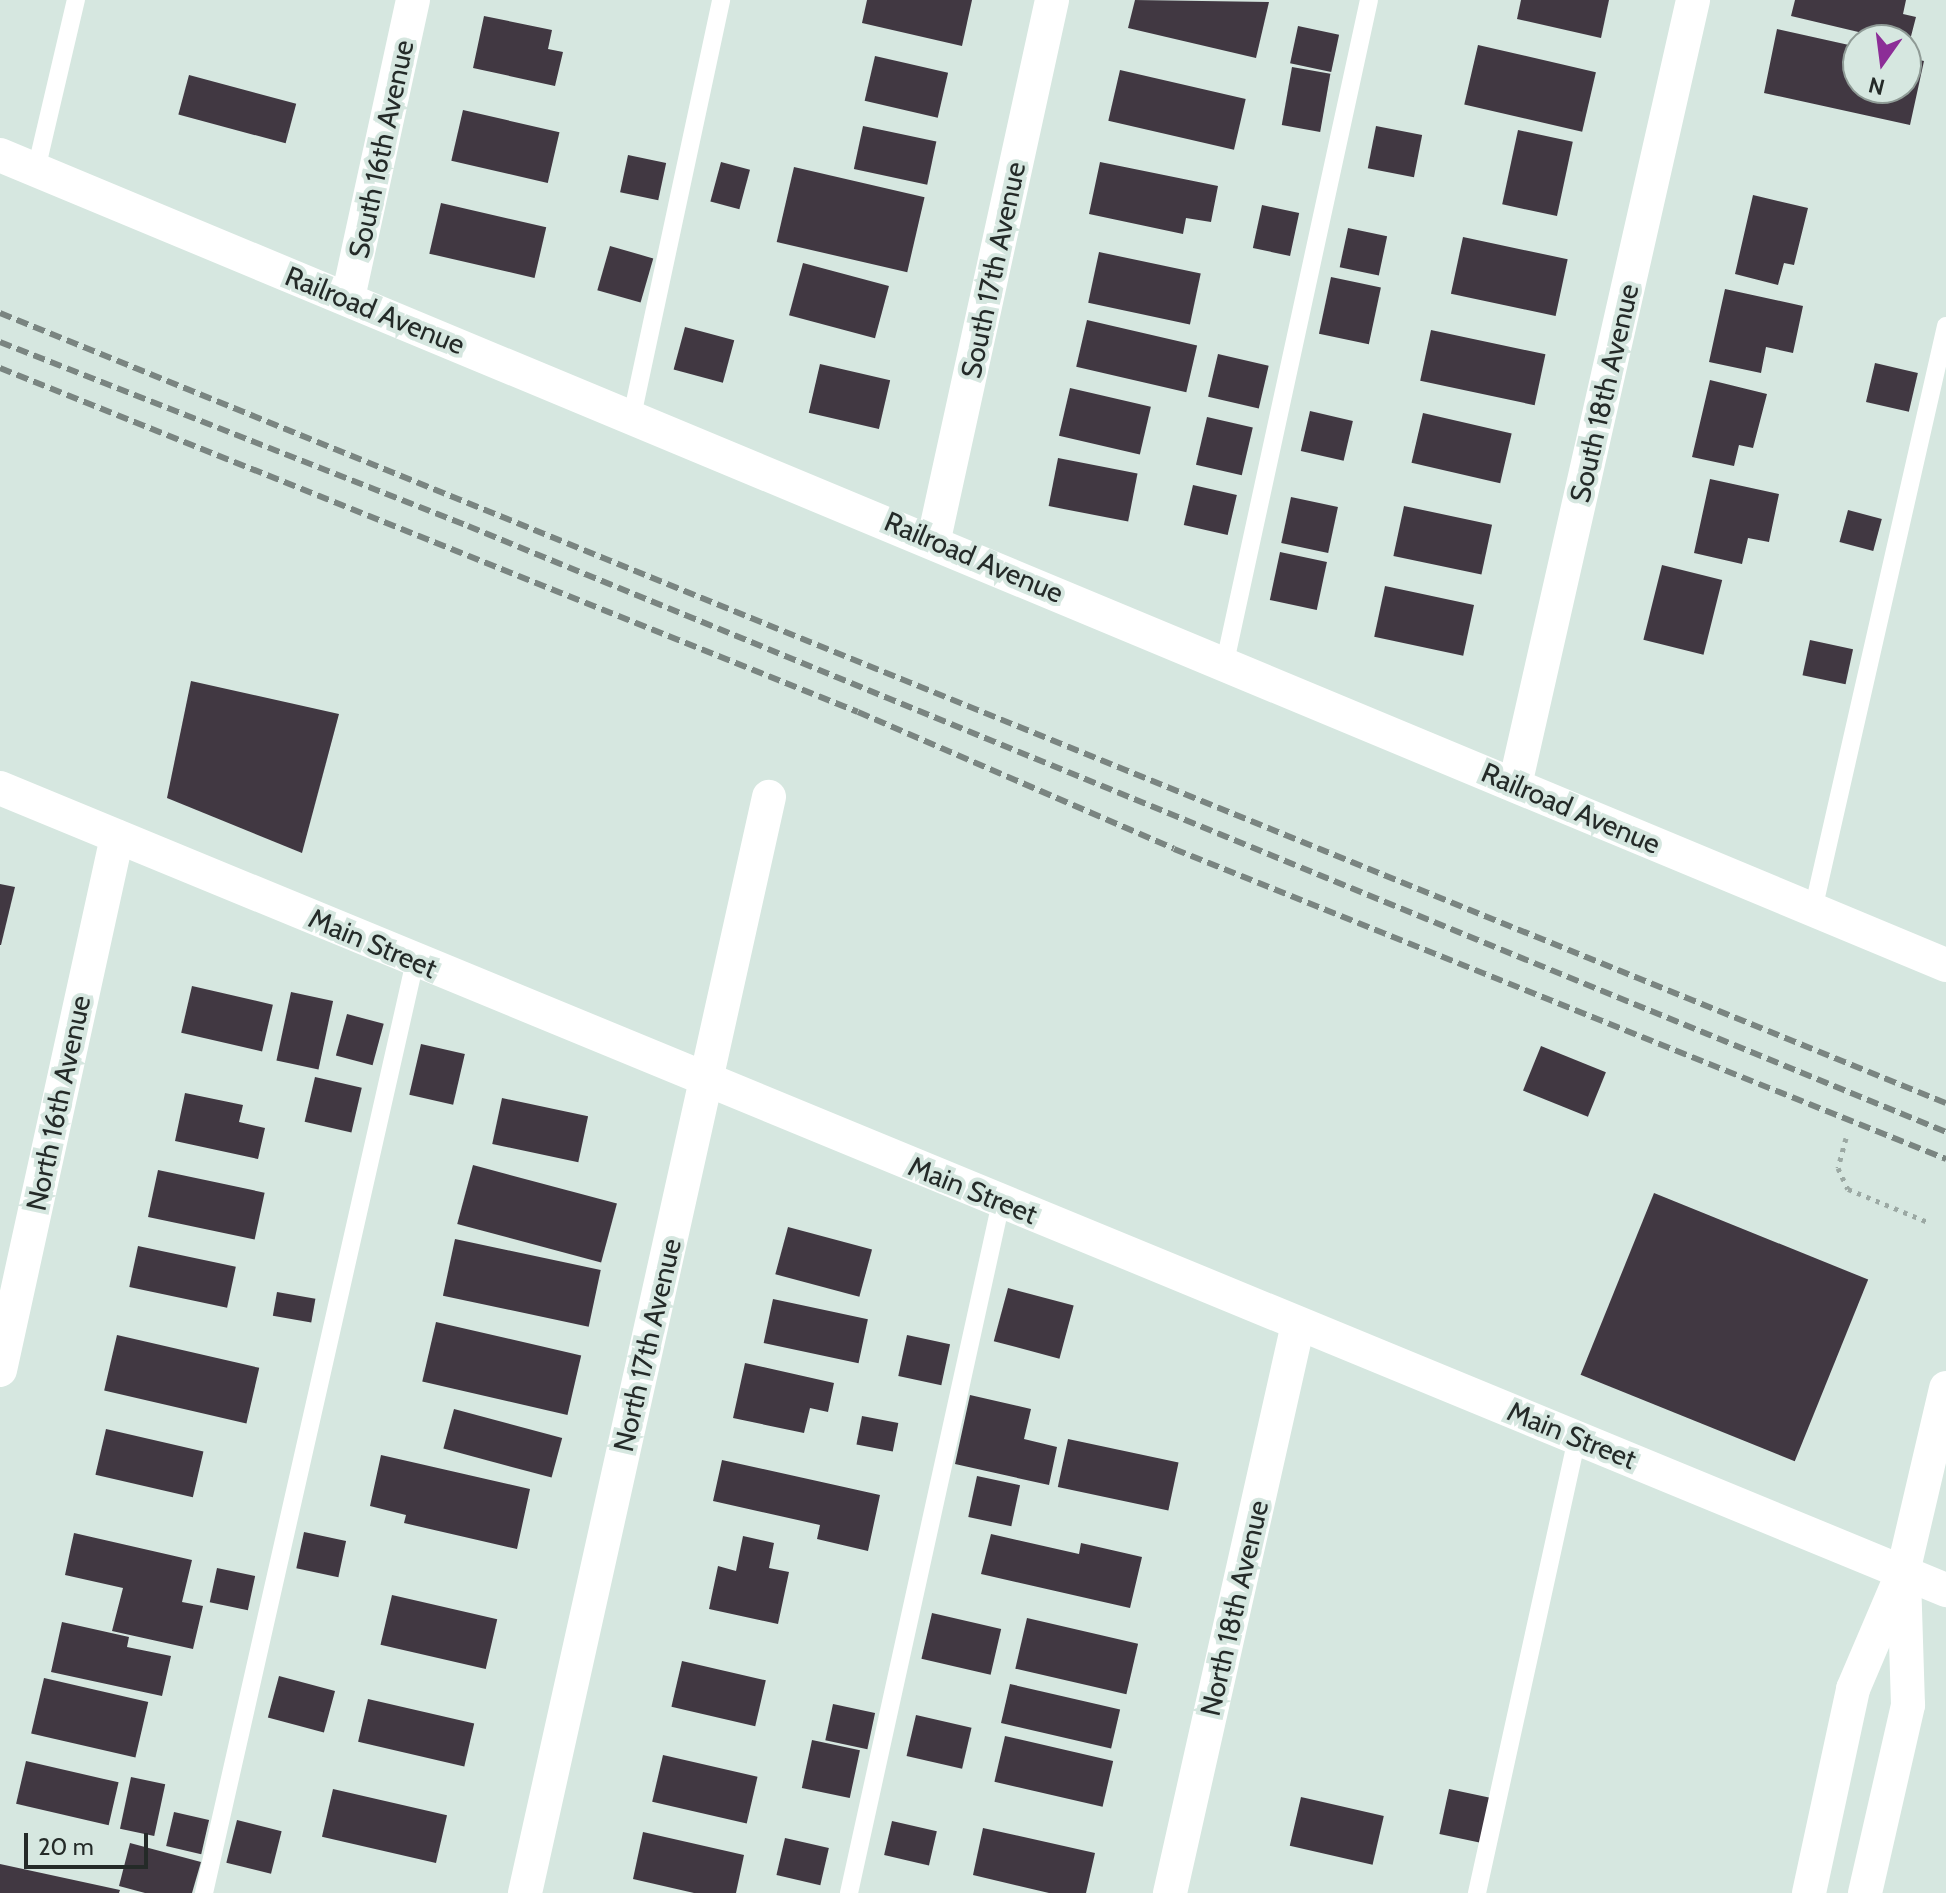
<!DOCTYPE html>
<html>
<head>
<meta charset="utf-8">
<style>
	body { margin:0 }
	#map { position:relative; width:1946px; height:1893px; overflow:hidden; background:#d6e7e0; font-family:Cabin,sans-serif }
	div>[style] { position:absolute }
	.building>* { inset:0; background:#413842; transform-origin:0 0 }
	.path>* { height:5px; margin-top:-2.5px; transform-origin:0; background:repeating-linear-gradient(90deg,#9ba8a3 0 4px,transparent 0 10px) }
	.lane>* { height:18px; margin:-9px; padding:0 9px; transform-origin:9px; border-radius:9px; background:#fff }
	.street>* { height:34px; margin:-17px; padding:0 17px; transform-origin:17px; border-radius:17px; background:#fff }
	.rail>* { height:6px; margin-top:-3px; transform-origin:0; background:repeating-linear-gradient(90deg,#7a8581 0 12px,transparent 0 18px) }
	span { translate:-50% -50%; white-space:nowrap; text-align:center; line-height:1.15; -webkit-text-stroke:8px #d6e7e0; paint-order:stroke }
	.street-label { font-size:28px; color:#242a28 }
	.north { position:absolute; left:1842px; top:24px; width:80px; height:80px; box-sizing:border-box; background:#d6e7e0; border:2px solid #8f9b96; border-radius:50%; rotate:194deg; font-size:22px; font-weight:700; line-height:32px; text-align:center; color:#242a28 }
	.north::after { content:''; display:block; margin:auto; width:28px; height:36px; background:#8c2d97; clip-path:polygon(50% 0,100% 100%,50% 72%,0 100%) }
	.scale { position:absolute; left:24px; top:1833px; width:124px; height:36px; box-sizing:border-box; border:4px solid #242a28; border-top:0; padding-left:10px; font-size:24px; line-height:28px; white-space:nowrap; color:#242a28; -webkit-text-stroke:6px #d6e7e0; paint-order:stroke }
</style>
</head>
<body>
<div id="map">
	<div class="building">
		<div style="clip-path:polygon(867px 0,972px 0,962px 46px,862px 23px)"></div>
		<div style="clip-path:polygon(1135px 0,1269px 2px,1256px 58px,1128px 28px)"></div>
		<div style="clip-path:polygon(1521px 0,1609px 0,1601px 38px,1517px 19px)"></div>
		<div style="clip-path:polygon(1795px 0,1906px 0,1903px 14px,1916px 17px,1909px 44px,1791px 16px)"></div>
		<div style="clip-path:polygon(484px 16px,552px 30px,548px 49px,563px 52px,555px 86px,473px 68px)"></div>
		<div style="left:1298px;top:26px;width:42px;height:38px;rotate:12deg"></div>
		<div style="clip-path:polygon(1777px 29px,1858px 47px,1858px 88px,1906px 88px,1906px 57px,1924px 61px,1910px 125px,1764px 93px)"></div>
		<div style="left:1478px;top:45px;width:121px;height:61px;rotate:13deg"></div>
		<div style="left:875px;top:56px;width:75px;height:46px;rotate:13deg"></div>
		<div style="left:1292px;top:67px;width:39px;height:59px;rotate:10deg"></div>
		<div style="left:1120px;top:70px;width:129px;height:52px;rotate:13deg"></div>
		<div style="left:189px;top:75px;width:111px;height:41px;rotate:15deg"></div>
		<div style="left:463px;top:110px;width:99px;height:52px;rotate:13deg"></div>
		<div style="left:863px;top:126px;width:75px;height:44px;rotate:12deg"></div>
		<div style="left:1376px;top:126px;width:47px;height:43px;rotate:11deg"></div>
		<div style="left:1518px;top:130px;width:56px;height:76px;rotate:12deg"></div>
		<div style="left:628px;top:155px;width:39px;height:38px;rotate:12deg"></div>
		<div style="left:721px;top:162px;width:30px;height:41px;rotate:15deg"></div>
		<div style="clip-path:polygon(1100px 162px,1218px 186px,1211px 222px,1186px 218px,1183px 234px,1089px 214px)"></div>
		<div style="left:794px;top:167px;width:134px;height:77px;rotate:13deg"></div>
		<div style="clip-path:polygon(1753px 195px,1808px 208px,1794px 265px,1784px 263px,1778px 285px,1735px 274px)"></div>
		<div style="left:441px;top:203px;width:108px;height:52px;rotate:13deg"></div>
		<div style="left:1262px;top:205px;width:38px;height:44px;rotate:12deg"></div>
		<div style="left:1348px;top:228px;width:40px;height:40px;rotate:12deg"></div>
		<div style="left:1463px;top:237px;width:107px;height:58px;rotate:12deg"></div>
		<div style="left:610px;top:246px;width:45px;height:46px;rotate:16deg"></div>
		<div style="left:1099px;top:252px;width:104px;height:52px;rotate:12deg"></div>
		<div style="left:803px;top:263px;width:89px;height:54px;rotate:15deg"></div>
		<div style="left:1331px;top:277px;width:51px;height:58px;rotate:12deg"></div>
		<div style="clip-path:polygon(1725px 289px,1803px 306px,1793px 353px,1766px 347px,1761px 373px,1709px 362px)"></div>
		<div style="left:1087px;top:320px;width:113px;height:48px;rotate:13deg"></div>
		<div style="left:685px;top:327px;width:51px;height:44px;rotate:15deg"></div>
		<div style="left:1431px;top:330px;width:117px;height:52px;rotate:12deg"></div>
		<div style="left:1218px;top:354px;width:52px;height:44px;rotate:13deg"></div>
		<div style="left:1875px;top:363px;width:44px;height:40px;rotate:13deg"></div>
		<div style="left:820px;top:364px;width:72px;height:50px;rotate:13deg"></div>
		<div style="clip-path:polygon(1710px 380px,1767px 394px,1753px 448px,1739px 445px,1734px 466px,1692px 457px)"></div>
		<div style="left:1070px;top:388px;width:83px;height:49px;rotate:13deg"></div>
		<div style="left:1310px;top:411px;width:44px;height:41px;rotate:13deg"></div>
		<div style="left:1423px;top:413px;width:91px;height:51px;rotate:13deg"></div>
		<div style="left:1207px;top:417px;width:47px;height:49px;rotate:13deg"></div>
		<div style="left:1058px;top:458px;width:81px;height:49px;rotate:11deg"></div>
		<div style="clip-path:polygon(1710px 479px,1779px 494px,1769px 542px,1748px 538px,1742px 564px,1694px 553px)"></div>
		<div style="left:1193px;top:485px;width:45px;height:41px;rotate:13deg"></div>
		<div style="left:1291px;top:497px;width:48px;height:47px;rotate:12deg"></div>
		<div style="left:1404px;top:506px;width:90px;height:51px;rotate:12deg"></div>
		<div style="left:1848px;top:510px;width:35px;height:33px;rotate:15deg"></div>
		<div style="left:1280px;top:552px;width:48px;height:49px;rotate:12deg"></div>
		<div style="left:1662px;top:565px;width:62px;height:77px;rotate:14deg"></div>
		<div style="left:1385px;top:586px;width:91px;height:52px;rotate:12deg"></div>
		<div style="left:1810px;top:640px;width:44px;height:36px;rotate:12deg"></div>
		<div style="clip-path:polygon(191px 681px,339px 714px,302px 853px,167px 798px)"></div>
		<div style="clip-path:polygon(0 884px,15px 887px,1px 945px,0 945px)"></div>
		<div style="left:192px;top:986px;width:83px;height:48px;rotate:13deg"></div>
		<div style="left:291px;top:992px;width:43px;height:70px;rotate:12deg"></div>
		<div style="left:347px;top:1014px;width:38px;height:43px;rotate:15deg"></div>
		<div style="left:421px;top:1044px;width:45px;height:52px;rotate:13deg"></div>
		<div style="left:1541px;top:1046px;width:70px;height:48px;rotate:22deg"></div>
		<div style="left:315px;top:1077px;width:48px;height:46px;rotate:13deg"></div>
		<div style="clip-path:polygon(185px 1093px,243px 1105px,239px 1122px,265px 1128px,258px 1159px,175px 1141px)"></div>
		<div style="left:502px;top:1098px;width:88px;height:47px;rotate:12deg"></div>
		<div style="left:473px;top:1165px;width:149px;height:61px;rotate:15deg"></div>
		<div style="left:158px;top:1170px;width:109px;height:48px;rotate:12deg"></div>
		<div style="left:1654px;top:1193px;width:231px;height:196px;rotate:22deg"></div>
		<div style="left:788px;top:1227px;width:87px;height:49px;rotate:15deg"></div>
		<div style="left:455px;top:1239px;width:149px;height:58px;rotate:12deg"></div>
		<div style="left:138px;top:1246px;width:100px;height:42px;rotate:12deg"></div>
		<div style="left:1008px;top:1288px;width:68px;height:55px;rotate:15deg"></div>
		<div style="left:277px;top:1292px;width:39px;height:24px;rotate:10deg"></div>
		<div style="left:773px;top:1299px;width:97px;height:45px;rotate:12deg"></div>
		<div style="left:436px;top:1322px;width:149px;height:61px;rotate:13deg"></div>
		<div style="left:117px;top:1335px;width:146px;height:57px;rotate:13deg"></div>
		<div style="left:907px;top:1335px;width:44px;height:42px;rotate:12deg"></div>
		<div style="clip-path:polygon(745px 1363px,834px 1383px,828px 1412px,810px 1408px,804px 1433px,733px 1418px)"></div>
		<div style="clip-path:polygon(970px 1395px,1031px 1409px,1024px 1439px,1057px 1447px,1049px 1485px,955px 1464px)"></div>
		<div style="left:454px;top:1409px;width:112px;height:41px;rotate:15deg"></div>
		<div style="left:862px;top:1416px;width:37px;height:29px;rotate:11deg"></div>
		<div style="left:106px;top:1429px;width:100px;height:47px;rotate:13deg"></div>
		<div style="left:1068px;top:1439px;width:113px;height:49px;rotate:12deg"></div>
		<div style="clip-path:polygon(381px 1455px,530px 1489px,517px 1549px,404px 1523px,406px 1515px,370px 1506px)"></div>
		<div style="clip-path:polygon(722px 1460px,880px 1495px,868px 1551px,817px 1539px,820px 1525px,713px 1501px)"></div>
		<div style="left:977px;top:1476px;width:44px;height:42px;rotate:12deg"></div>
		<div style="left:304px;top:1532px;width:43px;height:37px;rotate:12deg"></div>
		<div style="clip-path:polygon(74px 1533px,192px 1560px,182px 1602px,203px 1606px,193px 1649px,112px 1631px,123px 1588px,65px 1575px)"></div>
		<div style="clip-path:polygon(991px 1534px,1079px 1554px,1081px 1543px,1142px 1557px,1130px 1608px,981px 1574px)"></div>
		<div style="clip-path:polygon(743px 1536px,774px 1543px,769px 1568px,789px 1572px,778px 1624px,709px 1609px,718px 1566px,736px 1571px)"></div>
		<div style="left:217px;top:1568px;width:39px;height:35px;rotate:12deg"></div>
		<div style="left:392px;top:1595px;width:108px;height:51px;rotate:13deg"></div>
		<div style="left:932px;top:1613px;width:71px;height:47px;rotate:13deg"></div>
		<div style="left:1027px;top:1618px;width:114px;height:52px;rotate:13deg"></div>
		<div style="clip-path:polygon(62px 1622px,129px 1637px,127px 1647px,171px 1656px,162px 1696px,51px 1672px)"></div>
		<div style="left:682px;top:1661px;width:86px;height:47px;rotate:13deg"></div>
		<div style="left:279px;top:1676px;width:58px;height:43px;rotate:15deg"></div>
		<div style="left:44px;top:1678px;width:107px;height:57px;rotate:13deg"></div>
		<div style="left:1010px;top:1684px;width:113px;height:40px;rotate:13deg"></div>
		<div style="left:368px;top:1699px;width:109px;height:44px;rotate:13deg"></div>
		<div style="left:833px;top:1704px;width:43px;height:37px;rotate:12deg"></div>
		<div style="left:916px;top:1715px;width:57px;height:42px;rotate:13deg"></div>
		<div style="left:1005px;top:1736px;width:111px;height:47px;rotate:13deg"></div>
		<div style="left:812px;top:1740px;width:49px;height:49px;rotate:12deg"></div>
		<div style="left:663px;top:1755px;width:97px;height:48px;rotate:13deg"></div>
		<div style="left:26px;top:1761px;width:95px;height:44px;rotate:13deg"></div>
		<div style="left:131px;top:1777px;width:35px;height:53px;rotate:12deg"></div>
		<div style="left:333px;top:1789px;width:117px;height:49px;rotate:13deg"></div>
		<div style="left:1449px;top:1789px;width:42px;height:46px;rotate:12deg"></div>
		<div style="left:1301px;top:1797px;width:85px;height:50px;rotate:13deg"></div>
		<div style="left:174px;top:1812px;width:36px;height:35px;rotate:13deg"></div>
		<div style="left:237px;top:1820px;width:46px;height:44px;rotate:14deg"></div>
		<div style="left:892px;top:1821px;width:46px;height:35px;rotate:13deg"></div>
		<div style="clip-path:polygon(983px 1828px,1095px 1853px,1086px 1893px,1049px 1893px,973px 1875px)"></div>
		<div style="clip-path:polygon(643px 1832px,744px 1855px,736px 1893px,694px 1893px,633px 1879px)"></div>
		<div style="left:785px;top:1838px;width:45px;height:38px;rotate:13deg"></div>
		<div style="clip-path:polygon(130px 1843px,201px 1862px,192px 1893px,145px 1893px,119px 1886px)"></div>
		<div style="clip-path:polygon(0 1864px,120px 1890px,119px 1893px,0 1893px)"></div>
	</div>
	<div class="path">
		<div style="left:1846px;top:1138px;width:31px;rotate:105deg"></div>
		<div style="left:1838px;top:1168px;width:23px;rotate:65deg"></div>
		<div style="left:1848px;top:1189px;width:89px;rotate:22.5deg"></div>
	</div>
	<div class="lane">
		<div style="left:36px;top:170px;width:175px;rotate:-76.8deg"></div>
		<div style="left:632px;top:416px;width:425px;rotate:-77.9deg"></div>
		<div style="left:1225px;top:662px;width:677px;rotate:-77.73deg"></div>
		<div style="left:1813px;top:910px;width:599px;rotate:-77.17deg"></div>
		<div style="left:204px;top:1893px;width:956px;rotate:-77.24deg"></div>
		<div style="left:849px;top:1893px;width:708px;rotate:-77.59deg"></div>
		<div style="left:1477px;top:1893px;width:467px;rotate:-77.6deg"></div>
	</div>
	<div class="street">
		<div style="left:0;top:155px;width:2108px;rotate:22.6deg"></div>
		<div style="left:348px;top:298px;width:305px;rotate:-77.7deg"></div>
		<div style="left:934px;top:539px;width:552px;rotate:-77.65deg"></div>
		<div style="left:1515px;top:785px;width:805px;rotate:-77.22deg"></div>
		<div style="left:0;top:788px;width:2105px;rotate:22.4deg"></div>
		<div style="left:0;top:1370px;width:546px;rotate:-77.62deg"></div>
		<div style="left:525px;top:1893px;width:1123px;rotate:-77.45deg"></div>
		<div style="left:1170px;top:1893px;width:583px;rotate:-77.32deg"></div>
		<div style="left:1809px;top:1893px;width:209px;rotate:-77.8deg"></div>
		<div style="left:1853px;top:1689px;width:127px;rotate:-66.9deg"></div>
		<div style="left:1903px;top:1572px;width:189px;rotate:-76.8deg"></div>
		<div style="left:1865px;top:1893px;width:193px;rotate:-77.1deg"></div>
		<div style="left:1908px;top:1705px;width:129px;rotate:-91.8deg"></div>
	</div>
	<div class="rail">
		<div style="left:0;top:313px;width:2100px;rotate:22.1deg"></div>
		<div style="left:0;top:342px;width:503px;rotate:21.46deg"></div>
		<div style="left:468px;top:526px;width:1597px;rotate:22.29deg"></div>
		<div style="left:0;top:368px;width:924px;rotate:21.85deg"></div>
		<div style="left:858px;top:712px;width:344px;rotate:23.4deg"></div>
		<div style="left:1174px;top:849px;width:832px;rotate:21.88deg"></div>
	</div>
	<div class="street-label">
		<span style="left:381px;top:149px;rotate:-78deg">South 16th Avenue</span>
		<span style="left:993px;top:270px;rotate:-78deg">South 17th Avenue</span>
		<span style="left:375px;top:310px;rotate:22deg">Railroad Avenue</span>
		<span style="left:1604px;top:393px;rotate:-77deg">South 18th Avenue</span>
		<span style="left:974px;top:557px;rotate:23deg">Railroad Avenue</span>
		<span style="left:1571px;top:808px;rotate:23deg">Railroad Avenue</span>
		<span style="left:373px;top:943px;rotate:23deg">Main Street</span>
		<span style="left:58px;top:1103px;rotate:-78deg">North 16th Avenue</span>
		<span style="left:973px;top:1190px;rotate:22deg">Main Street</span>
		<span style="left:647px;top:1345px;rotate:-77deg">North 17th Avenue</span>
		<span style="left:1572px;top:1435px;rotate:22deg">Main Street</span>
		<span style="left:1234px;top:1608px;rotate:-77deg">North 18th Avenue</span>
	</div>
	<div class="north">N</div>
	<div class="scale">20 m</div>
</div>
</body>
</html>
